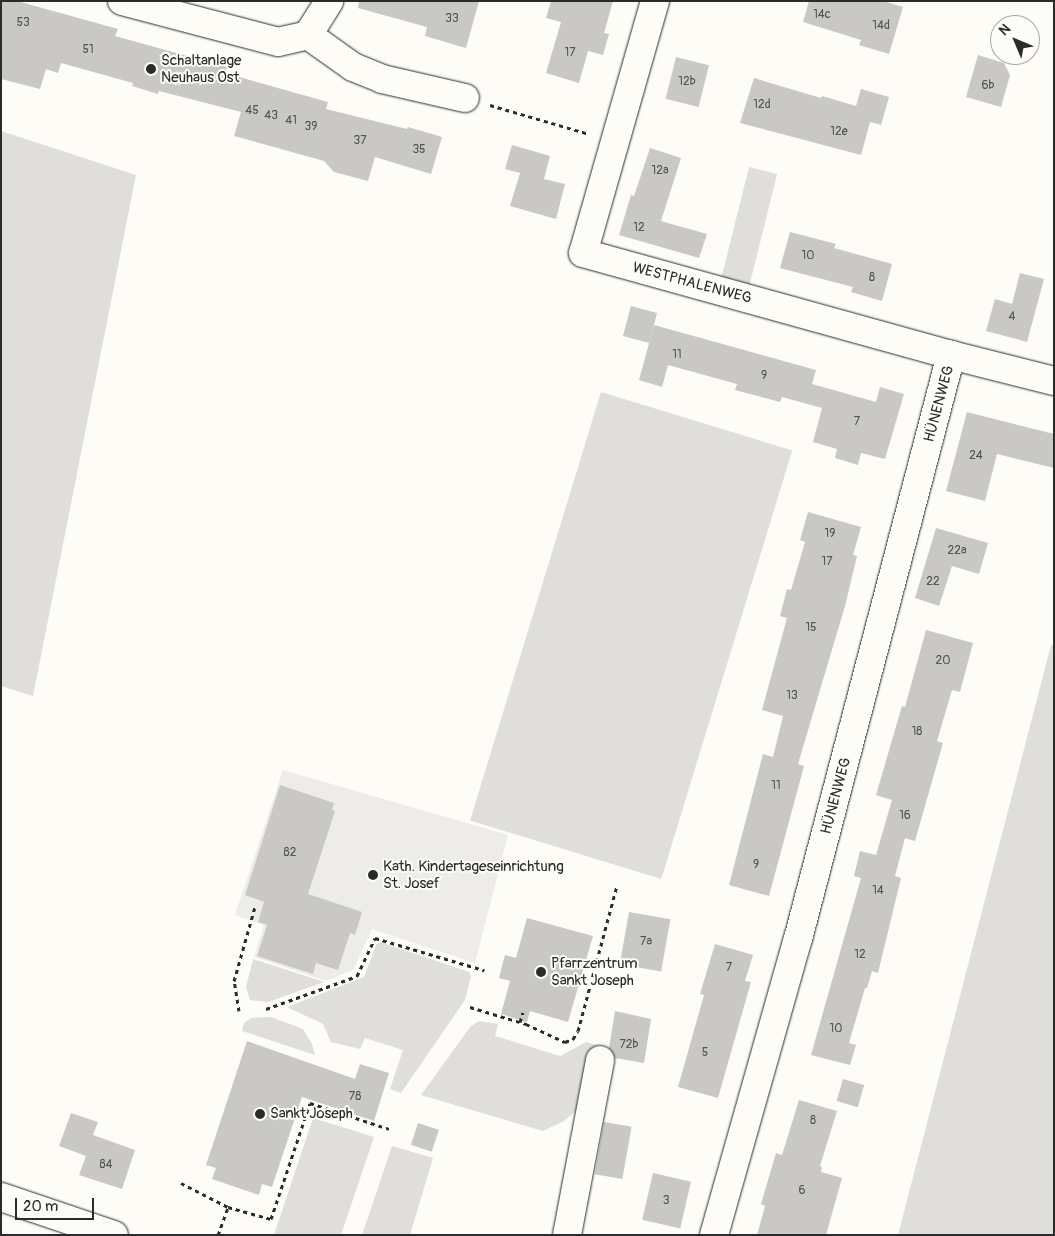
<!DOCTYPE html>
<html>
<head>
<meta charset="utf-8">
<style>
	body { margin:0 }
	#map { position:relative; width:1055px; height:1236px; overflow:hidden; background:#fdfcf7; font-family:Pangolin,sans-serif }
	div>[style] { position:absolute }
	.built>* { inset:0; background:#edece8 }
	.green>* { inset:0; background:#dfdeda; transform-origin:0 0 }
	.building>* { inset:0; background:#c9c8c4; transform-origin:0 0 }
	.path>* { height:3px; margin-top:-1.5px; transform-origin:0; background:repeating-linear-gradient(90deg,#2b2b2b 0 4px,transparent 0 8px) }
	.roads { filter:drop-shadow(0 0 1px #2b2b2b) drop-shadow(0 0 1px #2b2b2b) }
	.minor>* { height:28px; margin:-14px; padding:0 14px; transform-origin:14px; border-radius:14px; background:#fdfcf7 }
	.dots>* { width:14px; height:14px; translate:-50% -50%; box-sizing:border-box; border:2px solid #fdfcf7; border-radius:50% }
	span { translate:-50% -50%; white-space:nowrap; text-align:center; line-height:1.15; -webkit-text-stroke:4px #fdfcf7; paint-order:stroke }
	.number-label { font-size:12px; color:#525251 }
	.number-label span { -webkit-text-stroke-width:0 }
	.poi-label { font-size:15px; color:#2b2b2b }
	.left { translate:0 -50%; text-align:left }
	.street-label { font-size:15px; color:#2b2b2b }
	.frame { position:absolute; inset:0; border:2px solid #2b2b2b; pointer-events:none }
	.north { position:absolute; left:990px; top:15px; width:50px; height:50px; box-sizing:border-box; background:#fdfcf7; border:1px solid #a9a8a5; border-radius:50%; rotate:315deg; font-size:14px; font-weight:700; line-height:20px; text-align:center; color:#2b2b2b }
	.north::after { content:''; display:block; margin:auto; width:18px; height:22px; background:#2b2b2b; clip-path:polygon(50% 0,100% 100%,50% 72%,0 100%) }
	.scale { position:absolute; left:15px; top:1198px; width:79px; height:22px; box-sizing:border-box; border:2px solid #2b2b2b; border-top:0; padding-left:6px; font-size:15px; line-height:18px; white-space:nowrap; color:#2b2b2b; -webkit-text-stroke:4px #fdfcf7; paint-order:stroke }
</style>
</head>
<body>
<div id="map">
	<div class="built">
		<div style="clip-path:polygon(283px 770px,508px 835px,475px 963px,372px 929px,353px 970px,326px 981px,254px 957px,264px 925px,235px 915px)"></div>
	</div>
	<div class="green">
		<div style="clip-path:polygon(1px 131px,136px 175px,33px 696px,1px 686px)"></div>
		<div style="left:749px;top:167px;width:29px;height:114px;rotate:14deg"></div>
		<div style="left:601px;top:392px;width:200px;height:448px;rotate:17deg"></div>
		<div style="clip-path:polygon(1051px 645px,1054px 646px,1054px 1235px,898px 1235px)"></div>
		<div style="clip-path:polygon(380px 942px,469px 972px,471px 976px,465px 1000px,401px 1093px,390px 1089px,403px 1050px,365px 1038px,360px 1049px,331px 1042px,323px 1024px,287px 1007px,364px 977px,376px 945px)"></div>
		<div style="clip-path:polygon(253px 959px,324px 982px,268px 1002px,250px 1000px,246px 987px)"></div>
		<div style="clip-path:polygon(271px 1017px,303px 1029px,312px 1044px,315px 1055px,242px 1031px,244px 1023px,251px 1018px)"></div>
		<div style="clip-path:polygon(479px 1021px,498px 1024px,495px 1036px,560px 1056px,586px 1042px,596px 1045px,583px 1105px,564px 1121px,543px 1131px,421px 1095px,471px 1026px)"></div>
		<div style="clip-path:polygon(313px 1118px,374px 1137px,341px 1235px,274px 1235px)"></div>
		<div style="clip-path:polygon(392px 1146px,433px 1158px,410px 1235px,362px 1235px)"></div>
	</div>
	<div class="building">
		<div style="clip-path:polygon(1px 1px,17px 1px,118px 29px,115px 36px,227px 67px,225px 73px,328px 102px,326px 109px,407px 129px,408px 127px,442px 137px,431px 174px,375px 157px,368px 181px,334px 172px,324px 161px,234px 136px,241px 112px,159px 91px,158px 94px,132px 86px,133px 83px,61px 63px,58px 73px,46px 69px,40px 89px,1px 79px)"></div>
		<div style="clip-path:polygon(359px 1px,479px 1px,466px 48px,425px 36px,427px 27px,358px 8px)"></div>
		<div style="clip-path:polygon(551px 1px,613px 1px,604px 33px,609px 34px,603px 55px,588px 51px,579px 83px,546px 73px,561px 22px,546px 18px)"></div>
		<div style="clip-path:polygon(809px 1px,883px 1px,903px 7px,889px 54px,859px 45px,861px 40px,803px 22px)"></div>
		<div style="clip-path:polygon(978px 55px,1004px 63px,1010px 75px,1001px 107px,966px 97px)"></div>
		<div style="left:676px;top:57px;width:34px;height:43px;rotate:14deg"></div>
		<div style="clip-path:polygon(754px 78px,821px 98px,822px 96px,856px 106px,861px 89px,889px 97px,881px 125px,870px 122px,861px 155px,740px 123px)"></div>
		<div style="clip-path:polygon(512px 145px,550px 156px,544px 179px,565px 184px,556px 219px,510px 206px,520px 173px,505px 169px)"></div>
		<div style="clip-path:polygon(650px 148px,681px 158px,661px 221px,707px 234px,699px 258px,619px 235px,631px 195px,634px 196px)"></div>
		<div style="clip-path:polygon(790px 232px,836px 244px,834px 248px,892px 264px,882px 301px,851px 292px,853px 287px,780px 268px)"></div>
		<div style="clip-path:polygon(1020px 273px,1044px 279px,1027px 342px,986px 331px,995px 299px,1012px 304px)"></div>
		<div style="left:631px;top:306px;width:27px;height:31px;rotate:15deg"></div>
		<div style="clip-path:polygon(654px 325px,816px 370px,812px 384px,876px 402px,880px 387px,904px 394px,885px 459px,861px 453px,858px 465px,835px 458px,837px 449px,813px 442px,822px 408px,782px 397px,780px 402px,735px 390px,737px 384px,668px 365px,662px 387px,639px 380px)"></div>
		<div style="clip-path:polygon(967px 412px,1054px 434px,1054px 468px,997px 454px,985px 501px,946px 491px)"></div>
		<div style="clip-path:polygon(808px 512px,861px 527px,853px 555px,857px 556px,845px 606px,798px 764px,804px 766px,769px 896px,729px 885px,763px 754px,773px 757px,783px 716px,762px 710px,787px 618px,780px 616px,787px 589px,791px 590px,805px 542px,800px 540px)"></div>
		<div style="clip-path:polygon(936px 528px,988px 543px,979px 574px,952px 566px,939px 606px,915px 598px)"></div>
		<div style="clip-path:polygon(926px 630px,973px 643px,960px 692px,952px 690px,937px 741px,943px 743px,915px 841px,905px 838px,895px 876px,901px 878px,878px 973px,872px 971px,867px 988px,865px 988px,849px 1043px,856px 1045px,850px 1065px,811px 1055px,861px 878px,854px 876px,860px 851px,876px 855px,892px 800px,876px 795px,902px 706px,905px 707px)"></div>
		<div style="clip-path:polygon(280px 785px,334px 803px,332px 810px,335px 811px,308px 894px,362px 912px,355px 935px,350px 933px,338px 970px,316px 963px,313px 974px,257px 956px,267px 925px,258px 922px,264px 902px,245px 895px)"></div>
		<div style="left:629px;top:912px;width:42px;height:53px;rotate:10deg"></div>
		<div style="clip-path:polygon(527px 918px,593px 936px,568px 1022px,530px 1011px,527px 1022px,501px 1014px,510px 981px,499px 978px,502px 966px,505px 955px,516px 958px)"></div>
		<div style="clip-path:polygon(715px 944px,753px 955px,745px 981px,751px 982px,718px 1098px,678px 1087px,704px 995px,700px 994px)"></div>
		<div style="clip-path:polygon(615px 1011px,651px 1019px,644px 1063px,615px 1058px,609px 1048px)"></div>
		<div style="clip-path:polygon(247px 1041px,355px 1079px,360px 1064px,389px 1073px,374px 1121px,302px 1097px,272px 1187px,262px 1184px,259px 1195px,212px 1179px,216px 1168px,206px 1165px)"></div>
		<div style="left:843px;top:1079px;width:22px;height:23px;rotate:16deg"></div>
		<div style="clip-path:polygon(799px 1100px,837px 1111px,820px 1166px,822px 1167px,821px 1172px,842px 1178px,826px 1235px,757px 1235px,765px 1206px,761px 1204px,776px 1153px,782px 1155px)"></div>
		<div style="clip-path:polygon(71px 1113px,98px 1122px,93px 1135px,135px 1150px,122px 1189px,79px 1175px,86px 1156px,59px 1146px)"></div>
		<div style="left:604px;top:1122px;width:28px;height:53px;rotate:10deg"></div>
		<div style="left:418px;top:1123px;width:22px;height:23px;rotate:18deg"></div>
		<div style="left:653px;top:1173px;width:39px;height:48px;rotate:13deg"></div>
	</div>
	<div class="path">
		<div style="left:490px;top:105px;width:103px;rotate:16.3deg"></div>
		<div style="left:470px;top:1007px;width:59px;rotate:16.9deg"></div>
		<div style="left:526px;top:1024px;width:43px;rotate:24.8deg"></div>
		<div style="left:565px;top:1042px;width:9px;rotate:-21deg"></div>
		<div style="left:573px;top:1039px;width:9px;rotate:-58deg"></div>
		<div style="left:578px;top:1031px;width:151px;rotate:-75deg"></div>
		<div style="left:266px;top:1009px;width:97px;rotate:-19.9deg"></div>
		<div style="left:357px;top:976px;width:42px;rotate:-64.7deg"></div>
		<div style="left:375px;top:938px;width:114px;rotate:16.4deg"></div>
		<div style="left:239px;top:1011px;width:30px;rotate:-99deg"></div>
		<div style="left:234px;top:981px;width:77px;rotate:-74.2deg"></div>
		<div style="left:520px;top:1022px;width:10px;rotate:-73deg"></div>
		<div style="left:181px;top:1183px;width:53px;rotate:27.1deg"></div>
		<div style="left:228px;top:1207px;width:45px;rotate:15.6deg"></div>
		<div style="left:271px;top:1219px;width:122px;rotate:-71.4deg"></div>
		<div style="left:310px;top:1103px;width:83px;rotate:18.2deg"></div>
		<div style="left:218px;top:1235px;width:30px;rotate:-70deg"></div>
	</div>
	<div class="roads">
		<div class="minor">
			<div style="left:122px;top:1px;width:161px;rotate:14.7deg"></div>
			<div style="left:278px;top:42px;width:31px;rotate:-13deg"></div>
			<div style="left:308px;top:35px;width:40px;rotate:-58deg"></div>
			<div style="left:655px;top:1px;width:262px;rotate:105.9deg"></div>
			<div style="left:583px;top:253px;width:382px;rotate:15.5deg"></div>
			<div style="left:951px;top:355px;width:106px;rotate:14.2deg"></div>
			<div style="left:308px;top:35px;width:55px;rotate:35.4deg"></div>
			<div style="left:353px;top:67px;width:31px;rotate:22deg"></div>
			<div style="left:382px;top:79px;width:85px;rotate:12.9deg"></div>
			<div style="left:1px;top:1197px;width:119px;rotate:18.6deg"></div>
			<div style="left:567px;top:1235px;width:178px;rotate:-79.3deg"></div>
			<div style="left:714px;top:1235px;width:308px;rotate:-74.2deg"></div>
			<div style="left:798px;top:939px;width:604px;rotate:-75.32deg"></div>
		</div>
	</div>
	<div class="dots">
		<div style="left:151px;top:69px;background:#2b2b2b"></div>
		<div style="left:373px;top:875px;background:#2b2b2b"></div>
		<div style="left:541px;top:972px;background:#2b2b2b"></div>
		<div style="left:260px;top:1114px;background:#2b2b2b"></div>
	</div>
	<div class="number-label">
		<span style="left:822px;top:15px">14c</span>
		<span style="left:452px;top:19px">33</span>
		<span style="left:23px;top:23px">53</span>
		<span style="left:881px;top:26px">14d</span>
		<span style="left:88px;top:50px">51</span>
		<span style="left:570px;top:53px">17</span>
		<span style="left:687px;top:82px">12b</span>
		<span style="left:988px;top:86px">6b</span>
		<span style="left:762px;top:105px">12d</span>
		<span style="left:252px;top:111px">45</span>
		<span style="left:271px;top:116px">43</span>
		<span style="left:291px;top:121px">41</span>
		<span style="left:311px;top:127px">39</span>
		<span style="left:839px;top:132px">12e</span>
		<span style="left:360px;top:141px">37</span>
		<span style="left:419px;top:150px">35</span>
		<span style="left:660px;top:171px">12a</span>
		<span style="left:639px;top:228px">12</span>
		<span style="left:808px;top:256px">10</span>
		<span style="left:872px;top:278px">8</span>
		<span style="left:1012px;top:317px">4</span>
		<span style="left:677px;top:355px">11</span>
		<span style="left:764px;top:376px">9</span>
		<span style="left:857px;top:422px">7</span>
		<span style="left:976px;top:456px">24</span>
		<span style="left:830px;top:534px">19</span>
		<span style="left:957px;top:551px">22a</span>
		<span style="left:827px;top:562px">17</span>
		<span style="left:933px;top:582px">22</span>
		<span style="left:811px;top:628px">15</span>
		<span style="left:943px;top:661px">20</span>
		<span style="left:792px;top:696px">13</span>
		<span style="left:917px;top:732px">18</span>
		<span style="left:776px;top:786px">11</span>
		<span style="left:905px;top:816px">16</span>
		<span style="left:290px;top:853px">82</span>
		<span style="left:756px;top:865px">9</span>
		<span style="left:878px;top:891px">14</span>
		<span style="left:646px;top:942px">7a</span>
		<span style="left:860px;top:955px">12</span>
		<span style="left:729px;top:968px">7</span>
		<span style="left:836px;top:1029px">10</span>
		<span style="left:629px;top:1045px">72b</span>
		<span style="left:705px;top:1053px">5</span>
		<span style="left:355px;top:1097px">78</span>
		<span style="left:813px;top:1121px">8</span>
		<span style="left:106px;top:1165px">84</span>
		<span style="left:802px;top:1191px">6</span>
		<span style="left:666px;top:1201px">3</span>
	</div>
	<div class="poi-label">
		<span class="left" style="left:161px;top:69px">Schaltanlage<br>Neuhaus Ost</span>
		<span class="left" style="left:383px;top:875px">Kath. Kindertageseinrichtung<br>St. Josef</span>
		<span class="left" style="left:551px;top:972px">Pfarrzentrum<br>Sankt Joseph</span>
		<span class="left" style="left:270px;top:1114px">Sankt Joseph</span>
	</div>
	<div class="street-label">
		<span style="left:692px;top:283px;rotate:15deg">WESTPHALENWEG</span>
		<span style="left:939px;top:404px;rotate:-75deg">HÜNENWEG</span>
		<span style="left:836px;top:796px;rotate:-75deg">HÜNENWEG</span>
	</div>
	<div class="frame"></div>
	<div class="north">N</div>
	<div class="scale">20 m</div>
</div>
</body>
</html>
